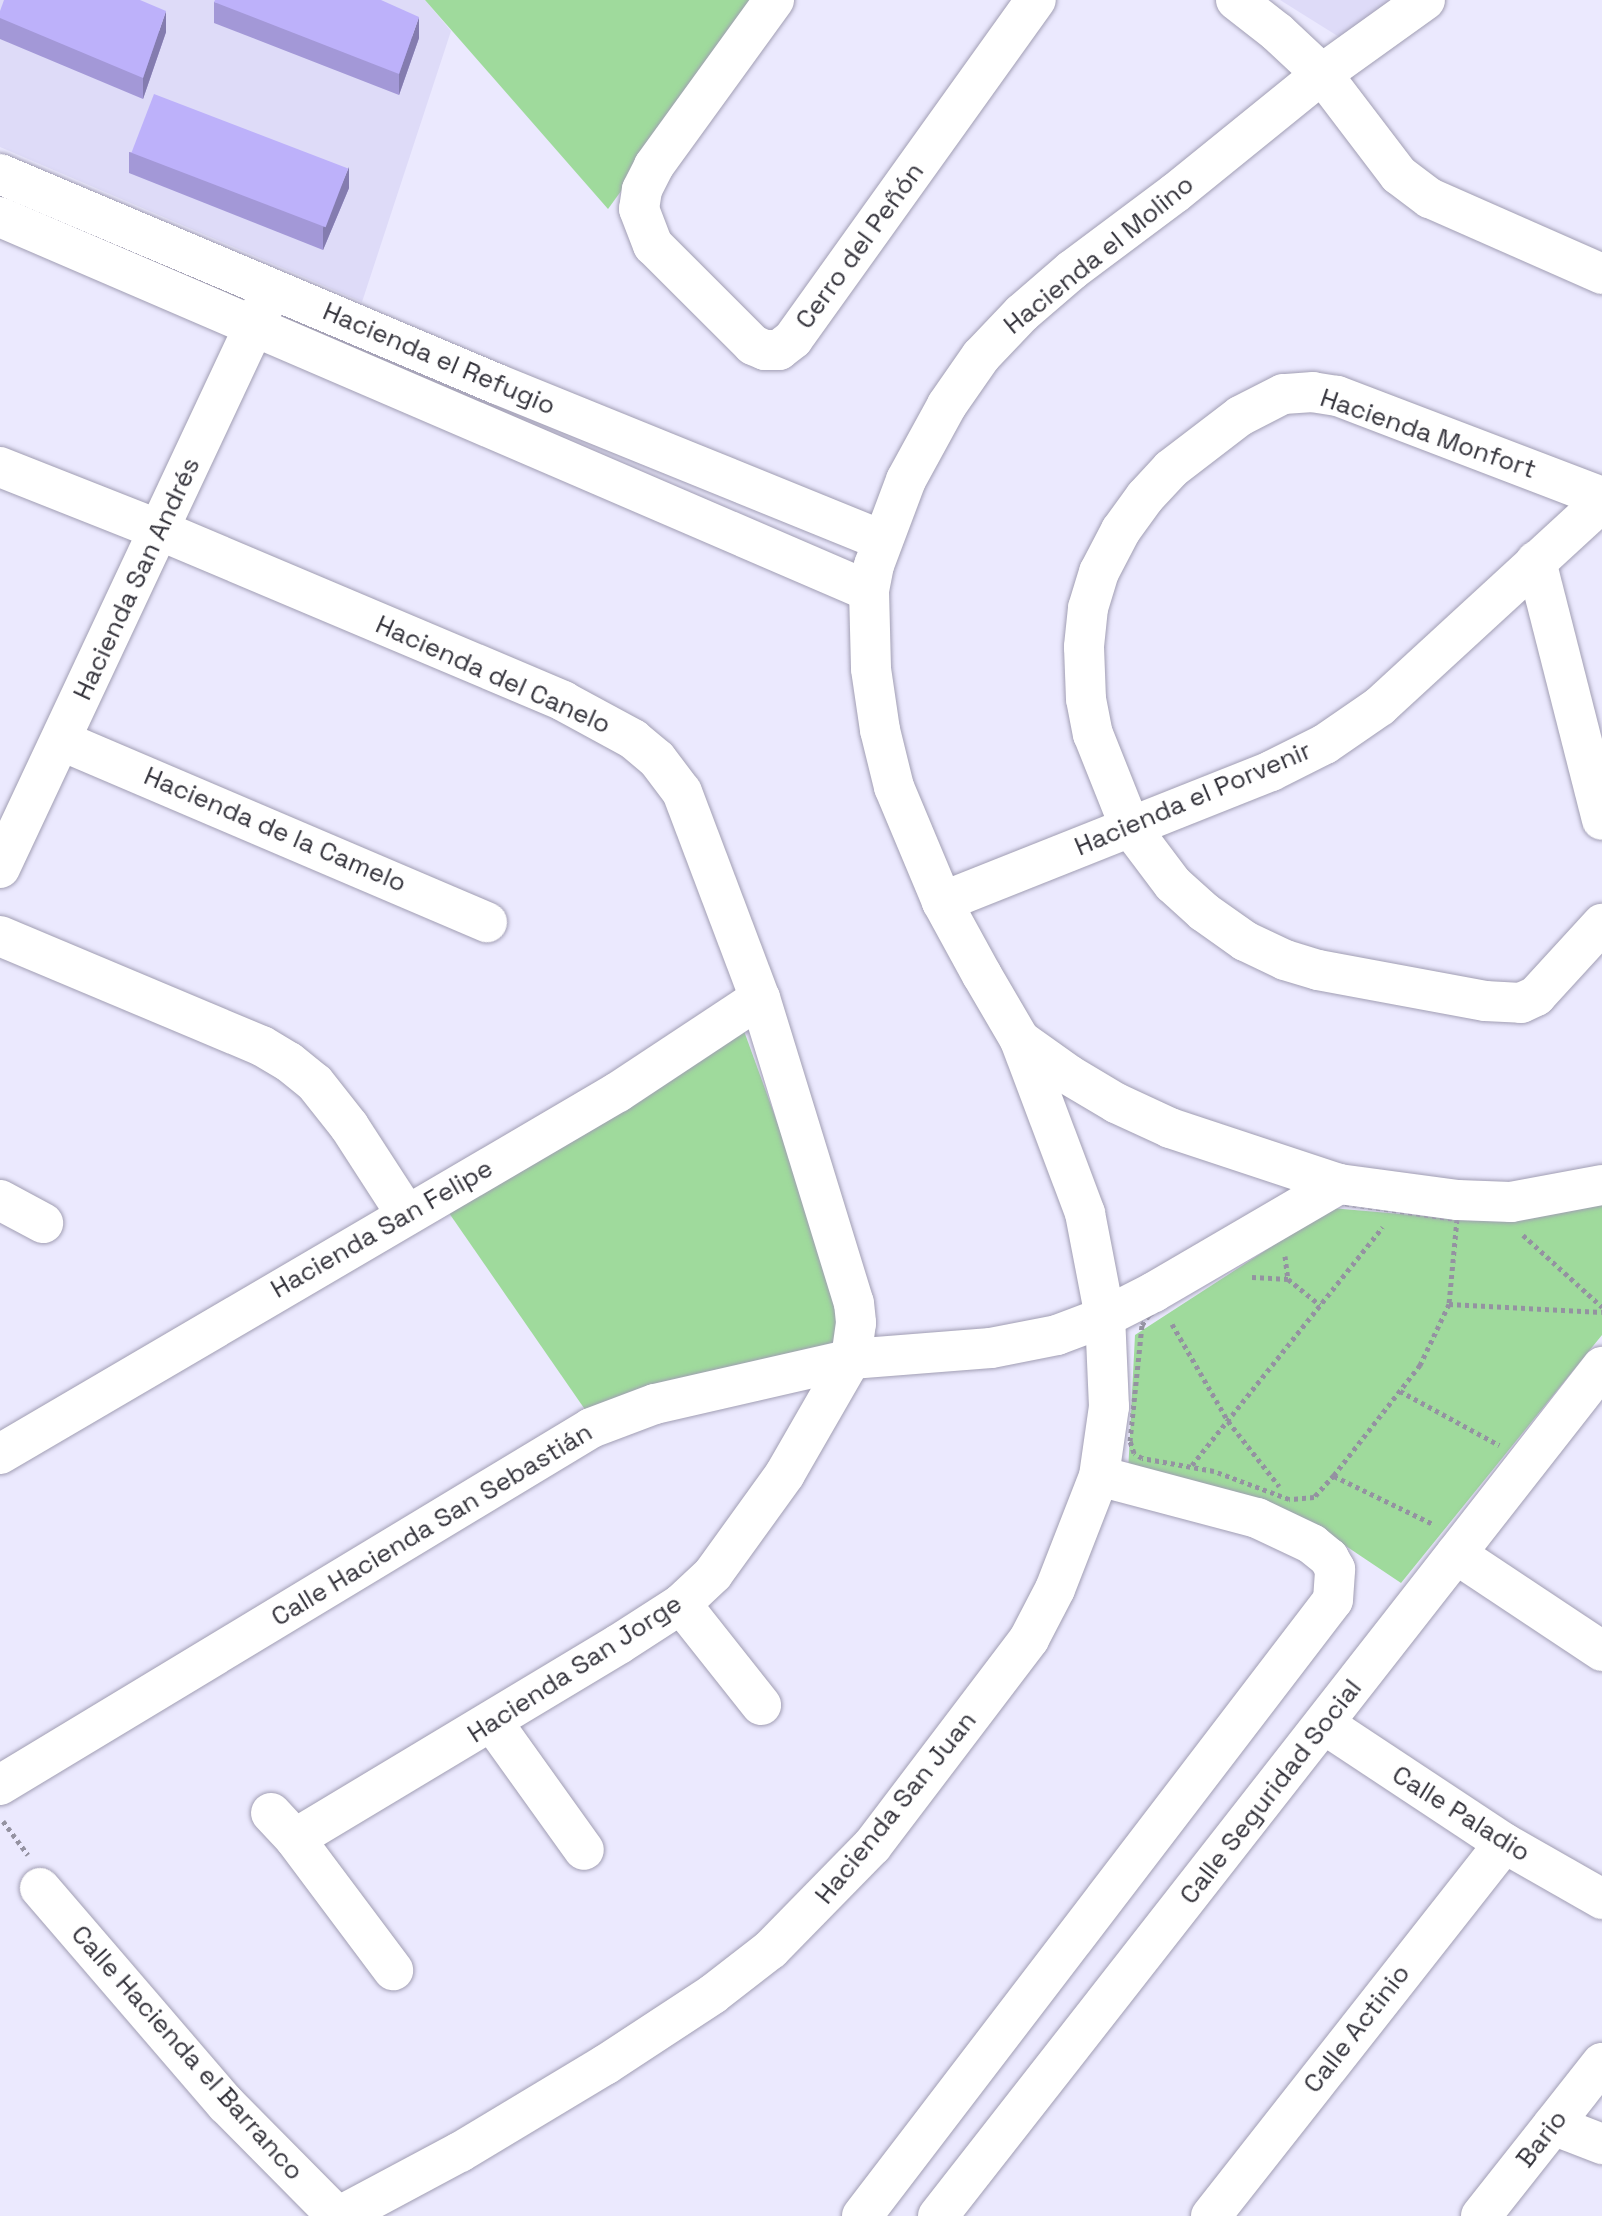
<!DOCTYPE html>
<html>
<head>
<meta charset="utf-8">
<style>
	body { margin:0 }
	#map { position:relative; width:1602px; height:2216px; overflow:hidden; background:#ebe9fe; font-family:"Space Grotesk",sans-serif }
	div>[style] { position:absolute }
	.built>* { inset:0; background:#dedbf8 }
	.green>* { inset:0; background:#9fda9c }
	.path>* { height:5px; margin-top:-2.5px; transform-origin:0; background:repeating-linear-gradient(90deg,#9492a1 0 4px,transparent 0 8px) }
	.roads { filter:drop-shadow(0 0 2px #a19eb3) drop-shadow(0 0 2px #a19eb3) }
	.minor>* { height:40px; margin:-20px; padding:0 20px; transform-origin:20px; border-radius:20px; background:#fff }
	.wall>* { inset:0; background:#a398d7 }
	.shaded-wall>* { inset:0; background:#847caf }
	.building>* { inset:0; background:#bdb1fa; transform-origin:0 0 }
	span { translate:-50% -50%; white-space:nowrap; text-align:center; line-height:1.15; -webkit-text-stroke:8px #fff; paint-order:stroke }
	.street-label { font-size:26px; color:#37363e }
</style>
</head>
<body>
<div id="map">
	<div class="built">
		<div style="clip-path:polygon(0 0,425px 0,451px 31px,362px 302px,0 147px)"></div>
		<div style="clip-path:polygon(1280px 0,1395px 0,1344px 40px)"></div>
	</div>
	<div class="green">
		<div style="clip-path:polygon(425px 0,760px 0,608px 209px)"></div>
		<div style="clip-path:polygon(744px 1031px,854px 1334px,845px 1363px,586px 1411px,449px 1213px)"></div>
		<div style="clip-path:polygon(1602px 1202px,1602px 1335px,1401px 1583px,1319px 1528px,1128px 1473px,1135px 1335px,1331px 1208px,1482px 1221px)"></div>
	</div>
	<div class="path">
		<div style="left:1337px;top:1202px;width:121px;rotate:8.1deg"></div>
		<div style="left:1457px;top:1219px;width:85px;rotate:95.4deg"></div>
		<div style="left:1449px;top:1304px;width:68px;rotate:115.4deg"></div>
		<div style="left:1420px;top:1365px;width:140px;rotate:128deg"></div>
		<div style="left:1334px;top:1475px;width:30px;rotate:132deg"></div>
		<div style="left:1314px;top:1497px;width:25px;rotate:175deg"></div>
		<div style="left:1289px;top:1499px;width:80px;rotate:-159.5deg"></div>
		<div style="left:1214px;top:1471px;width:73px;rotate:-169.8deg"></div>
		<div style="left:1142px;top:1458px;width:9px;rotate:-148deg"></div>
		<div style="left:1134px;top:1453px;width:13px;rotate:-108deg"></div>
		<div style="left:1130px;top:1441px;width:117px;rotate:-84.1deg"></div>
		<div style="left:1142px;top:1325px;width:12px;rotate:-55deg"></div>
		<div style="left:1149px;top:1315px;width:204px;rotate:-32.2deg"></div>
		<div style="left:1322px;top:1206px;width:16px;rotate:-15deg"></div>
		<div style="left:1523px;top:1235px;width:107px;rotate:42.3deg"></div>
		<div style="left:1285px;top:1256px;width:23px;rotate:83deg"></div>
		<div style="left:1288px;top:1279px;width:41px;rotate:39.1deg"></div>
		<div style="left:1252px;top:1277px;width:36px;rotate:3deg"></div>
		<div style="left:1449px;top:1304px;width:153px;rotate:3deg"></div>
		<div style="left:1172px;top:1324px;width:112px;rotate:60deg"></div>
		<div style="left:1228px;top:1421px;width:83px;rotate:51.9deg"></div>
		<div style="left:1400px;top:1391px;width:113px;rotate:28.6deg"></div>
		<div style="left:1192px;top:1465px;width:305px;rotate:-51.3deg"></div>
		<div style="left:1334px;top:1476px;width:110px;rotate:25.9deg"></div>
		<div style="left:3px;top:1821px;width:42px;rotate:53.7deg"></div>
	</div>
	<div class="roads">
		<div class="minor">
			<div style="left:774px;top:0;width:205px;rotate:125.9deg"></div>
			<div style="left:654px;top:166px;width:27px;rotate:117deg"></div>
			<div style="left:642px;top:190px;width:19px;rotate:99deg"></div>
			<div style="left:639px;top:209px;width:39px;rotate:69deg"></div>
			<div style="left:653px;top:245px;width:141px;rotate:45deg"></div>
			<div style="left:753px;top:345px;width:13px;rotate:23deg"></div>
			<div style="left:765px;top:350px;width:14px"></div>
			<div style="left:779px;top:350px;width:18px;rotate:-38deg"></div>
			<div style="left:793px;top:339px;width:417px;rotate:-54.4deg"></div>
			<div style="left:1236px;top:0;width:52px;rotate:38deg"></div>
			<div style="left:1277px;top:32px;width:62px;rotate:43deg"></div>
			<div style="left:1322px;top:74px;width:127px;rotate:52.7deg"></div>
			<div style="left:1399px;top:175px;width:39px;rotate:37deg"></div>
			<div style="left:1430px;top:198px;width:188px;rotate:23.8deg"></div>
			<div style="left:1425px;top:0;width:127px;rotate:144.3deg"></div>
			<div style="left:1322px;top:74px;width:189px;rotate:141deg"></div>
			<div style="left:1175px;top:193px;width:129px;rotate:143.2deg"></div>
			<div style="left:1072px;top:270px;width:66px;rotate:139.3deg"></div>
			<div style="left:1022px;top:313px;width:59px;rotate:133.6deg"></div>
			<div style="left:981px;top:356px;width:60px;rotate:124.8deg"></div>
			<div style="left:947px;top:405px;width:85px;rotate:118.7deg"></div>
			<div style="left:906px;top:480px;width:91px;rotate:110.6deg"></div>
			<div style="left:874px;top:565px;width:26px;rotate:101deg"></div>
			<div style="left:869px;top:591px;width:78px;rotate:88.5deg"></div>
			<div style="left:871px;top:669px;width:62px;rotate:81.6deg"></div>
			<div style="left:880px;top:730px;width:59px;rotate:76.2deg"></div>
			<div style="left:894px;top:787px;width:125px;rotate:67.3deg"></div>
			<div style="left:942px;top:902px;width:83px;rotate:61.3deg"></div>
			<div style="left:982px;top:975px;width:75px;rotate:59.7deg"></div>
			<div style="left:1020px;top:1040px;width:60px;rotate:35.5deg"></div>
			<div style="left:1069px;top:1075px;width:55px;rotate:30.8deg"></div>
			<div style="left:1116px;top:1103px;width:60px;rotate:24.8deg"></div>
			<div style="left:1170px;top:1128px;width:178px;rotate:18.3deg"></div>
			<div style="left:1339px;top:1184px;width:120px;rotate:7.7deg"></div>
			<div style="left:1458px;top:1200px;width:53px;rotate:2.2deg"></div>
			<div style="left:1511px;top:1202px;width:93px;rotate:-10.6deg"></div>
			<div style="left:0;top:174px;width:540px;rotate:22.91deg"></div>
			<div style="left:497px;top:384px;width:414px;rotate:22.1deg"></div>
			<div style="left:0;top:217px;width:946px;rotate:23.29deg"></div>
			<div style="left:0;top:467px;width:171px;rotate:21.6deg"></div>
			<div style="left:159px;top:530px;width:439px;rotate:22.9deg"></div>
			<div style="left:563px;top:701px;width:80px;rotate:28.5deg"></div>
			<div style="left:633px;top:739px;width:31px;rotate:40deg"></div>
			<div style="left:657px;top:759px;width:41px;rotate:52.9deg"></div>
			<div style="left:682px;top:792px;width:220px;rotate:69.3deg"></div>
			<div style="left:760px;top:998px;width:319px;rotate:72.9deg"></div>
			<div style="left:854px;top:1303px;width:20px;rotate:84deg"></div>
			<div style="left:856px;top:1323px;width:36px;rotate:98deg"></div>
			<div style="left:851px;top:1359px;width:133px;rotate:119.9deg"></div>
			<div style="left:785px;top:1474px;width:123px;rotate:125.8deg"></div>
			<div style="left:713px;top:1574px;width:44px;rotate:136.8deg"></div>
			<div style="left:681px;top:1604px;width:74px;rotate:147.2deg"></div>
			<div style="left:619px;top:1644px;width:378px;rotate:149deg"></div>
			<div style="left:1602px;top:497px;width:284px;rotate:-159.1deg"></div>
			<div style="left:1337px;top:396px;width:24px;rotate:-171deg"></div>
			<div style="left:1313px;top:392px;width:30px;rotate:176deg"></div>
			<div style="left:1283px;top:394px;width:48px;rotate:152.9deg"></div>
			<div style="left:1240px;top:416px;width:87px;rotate:142.5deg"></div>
			<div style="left:1171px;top:469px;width:38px;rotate:133deg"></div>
			<div style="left:1145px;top:497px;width:41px;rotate:126deg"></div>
			<div style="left:1121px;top:530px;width:47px;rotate:117.6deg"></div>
			<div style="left:1099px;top:572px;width:38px;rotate:107deg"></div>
			<div style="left:1088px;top:608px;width:39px;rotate:96deg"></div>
			<div style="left:1084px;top:647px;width:52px;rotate:87.8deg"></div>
			<div style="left:1086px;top:699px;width:36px;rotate:79deg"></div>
			<div style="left:1093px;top:734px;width:100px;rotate:68.3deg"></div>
			<div style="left:1130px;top:827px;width:71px;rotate:53deg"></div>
			<div style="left:1173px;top:884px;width:42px;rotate:42.1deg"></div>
			<div style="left:1204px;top:912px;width:50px;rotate:35.3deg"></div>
			<div style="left:1245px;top:941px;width:44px;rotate:25.4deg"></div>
			<div style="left:1285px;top:960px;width:34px;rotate:17deg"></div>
			<div style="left:1318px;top:970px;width:170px;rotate:10.5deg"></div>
			<div style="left:1485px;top:1001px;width:36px;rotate:3deg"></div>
			<div style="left:1521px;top:1003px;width:17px;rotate:-25deg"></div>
			<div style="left:1536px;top:996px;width:98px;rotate:-47.5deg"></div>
			<div style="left:1536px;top:561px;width:267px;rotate:75.7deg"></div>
			<div style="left:62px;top:741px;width:462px;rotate:23.1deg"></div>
			<div style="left:0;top:868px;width:624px;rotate:-64.87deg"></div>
			<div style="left:942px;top:902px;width:354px;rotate:-21.7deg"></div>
			<div style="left:1271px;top:771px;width:60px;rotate:-26.6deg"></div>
			<div style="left:1325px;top:744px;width:67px;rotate:-34.6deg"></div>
			<div style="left:1380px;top:706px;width:301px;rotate:-42.6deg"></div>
			<div style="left:0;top:936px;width:284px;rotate:22.8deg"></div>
			<div style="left:262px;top:1046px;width:31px;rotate:31deg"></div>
			<div style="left:289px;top:1062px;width:33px;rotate:39deg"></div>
			<div style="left:315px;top:1083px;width:55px;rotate:51.7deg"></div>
			<div style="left:349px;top:1126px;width:105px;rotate:57.1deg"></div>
			<div style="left:0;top:1200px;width:49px;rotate:28.1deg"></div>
			<div style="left:0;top:1454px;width:716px;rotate:-30.36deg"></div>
			<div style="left:618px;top:1092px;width:170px;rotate:-33.5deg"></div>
			<div style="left:1456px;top:1554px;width:175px;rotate:33.6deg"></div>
			<div style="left:681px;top:1604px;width:129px;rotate:51.6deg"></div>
			<div style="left:493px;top:1723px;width:156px;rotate:54.4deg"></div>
			<div style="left:1324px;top:1724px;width:216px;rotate:33.5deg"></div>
			<div style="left:1504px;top:1843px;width:113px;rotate:29.7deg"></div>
			<div style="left:0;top:1785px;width:690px;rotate:-31.13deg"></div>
			<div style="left:591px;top:1428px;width:68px;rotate:-20.6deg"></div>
			<div style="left:655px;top:1404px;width:201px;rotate:-12.9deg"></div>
			<div style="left:851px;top:1359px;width:140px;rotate:-4.5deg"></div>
			<div style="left:991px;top:1348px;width:67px;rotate:-11.1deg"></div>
			<div style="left:1057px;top:1335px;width:51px;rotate:-20.6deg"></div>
			<div style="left:1105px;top:1317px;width:55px;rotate:-27deg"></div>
			<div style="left:1154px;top:1292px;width:214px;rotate:-30.3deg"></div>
			<div style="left:271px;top:1813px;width:35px;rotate:47deg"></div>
			<div style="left:295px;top:1839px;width:164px;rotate:53.2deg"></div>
			<div style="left:40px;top:1888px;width:285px;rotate:49.3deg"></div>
			<div style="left:226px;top:2104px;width:158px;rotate:45.3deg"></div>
			<div style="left:1553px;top:2125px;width:53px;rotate:21.2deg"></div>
			<div style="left:340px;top:2216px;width:136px;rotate:-28.1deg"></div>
			<div style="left:460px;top:2152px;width:169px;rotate:-31deg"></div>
			<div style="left:605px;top:2065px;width:129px;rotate:-33.3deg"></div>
			<div style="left:713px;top:1994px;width:73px;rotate:-37.8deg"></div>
			<div style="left:771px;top:1949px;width:144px;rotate:-45.6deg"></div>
			<div style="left:872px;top:1846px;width:260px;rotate:-52.8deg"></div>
			<div style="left:1029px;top:1639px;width:56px;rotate:-62.5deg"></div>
			<div style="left:1055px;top:1589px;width:121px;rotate:-68.7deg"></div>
			<div style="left:1099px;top:1476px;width:70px;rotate:-81.8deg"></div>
			<div style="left:1109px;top:1407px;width:90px;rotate:-92.5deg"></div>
			<div style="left:1105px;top:1317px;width:106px;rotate:-100.9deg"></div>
			<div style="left:1085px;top:1213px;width:185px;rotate:-110.6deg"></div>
			<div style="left:862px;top:2216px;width:775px;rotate:-52.6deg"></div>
			<div style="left:1333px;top:1600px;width:31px;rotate:-86deg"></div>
			<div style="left:1335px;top:1569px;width:13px;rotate:-119deg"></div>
			<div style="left:1329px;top:1558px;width:22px;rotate:-141deg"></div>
			<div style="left:1312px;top:1544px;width:61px;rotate:-154.7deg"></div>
			<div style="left:1257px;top:1518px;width:163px;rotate:-165.1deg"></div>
			<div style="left:938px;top:2216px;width:1078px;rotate:-51.97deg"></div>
			<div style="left:1211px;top:2216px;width:474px;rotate:-51.8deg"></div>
			<div style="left:1481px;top:2216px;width:195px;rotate:-51.7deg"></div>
		</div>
	</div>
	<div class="wall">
		<div style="clip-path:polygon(214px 2px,419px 38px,399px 95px,214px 23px)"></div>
		<div style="clip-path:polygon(0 11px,166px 32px,143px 99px,0 39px)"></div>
		<div style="clip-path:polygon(129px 152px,349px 188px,323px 250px,129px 173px)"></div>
	</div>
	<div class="shaded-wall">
		<div style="clip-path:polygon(166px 11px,166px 32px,143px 99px,143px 78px)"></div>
		<div style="clip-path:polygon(419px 17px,419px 38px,399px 95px,399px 74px)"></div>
		<div style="clip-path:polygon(349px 167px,349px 188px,323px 250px,323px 228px)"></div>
	</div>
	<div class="building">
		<div style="clip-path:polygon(4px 0,140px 0,166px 11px,143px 78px,0 18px,0 11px)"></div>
		<div style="clip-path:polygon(215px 0,381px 0,419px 17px,399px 74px,214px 2px)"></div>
		<div style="left:154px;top:94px;width:208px;height:63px;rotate:21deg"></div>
	</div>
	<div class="street-label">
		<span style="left:860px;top:246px;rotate:-54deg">Cerro del Peñón</span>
		<span style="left:1099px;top:255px;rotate:-39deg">Hacienda el Molino</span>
		<span style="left:439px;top:359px;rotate:23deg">Hacienda el Refugio</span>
		<span style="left:1428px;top:434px;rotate:19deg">Hacienda Monfort</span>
		<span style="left:137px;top:579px;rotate:-65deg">Hacienda San Andrés</span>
		<span style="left:493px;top:675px;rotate:24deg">Hacienda del Canelo</span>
		<span style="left:1193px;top:799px;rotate:-23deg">Hacienda el Porvenir</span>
		<span style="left:275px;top:830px;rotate:23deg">Hacienda de la Camelo</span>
		<span style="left:382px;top:1229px;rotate:-30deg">Hacienda San Felipe</span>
		<span style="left:432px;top:1525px;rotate:-31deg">Calle Hacienda San Sebastián</span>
		<span style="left:575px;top:1669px;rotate:-33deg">Hacienda San Jorge</span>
		<span style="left:1271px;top:1792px;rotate:-52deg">Calle Seguridad Social</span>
		<span style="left:896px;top:1808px;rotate:-51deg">Hacienda San Juan</span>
		<span style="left:1461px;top:1814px;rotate:32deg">Calle Paladio</span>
		<span style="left:1357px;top:2029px;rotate:-52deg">Calle Actinio</span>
		<span style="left:187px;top:2053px;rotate:48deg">Calle Hacienda el Barranco</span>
		<span style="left:1542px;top:2139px;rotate:-52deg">Bario</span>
	</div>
</div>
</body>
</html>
